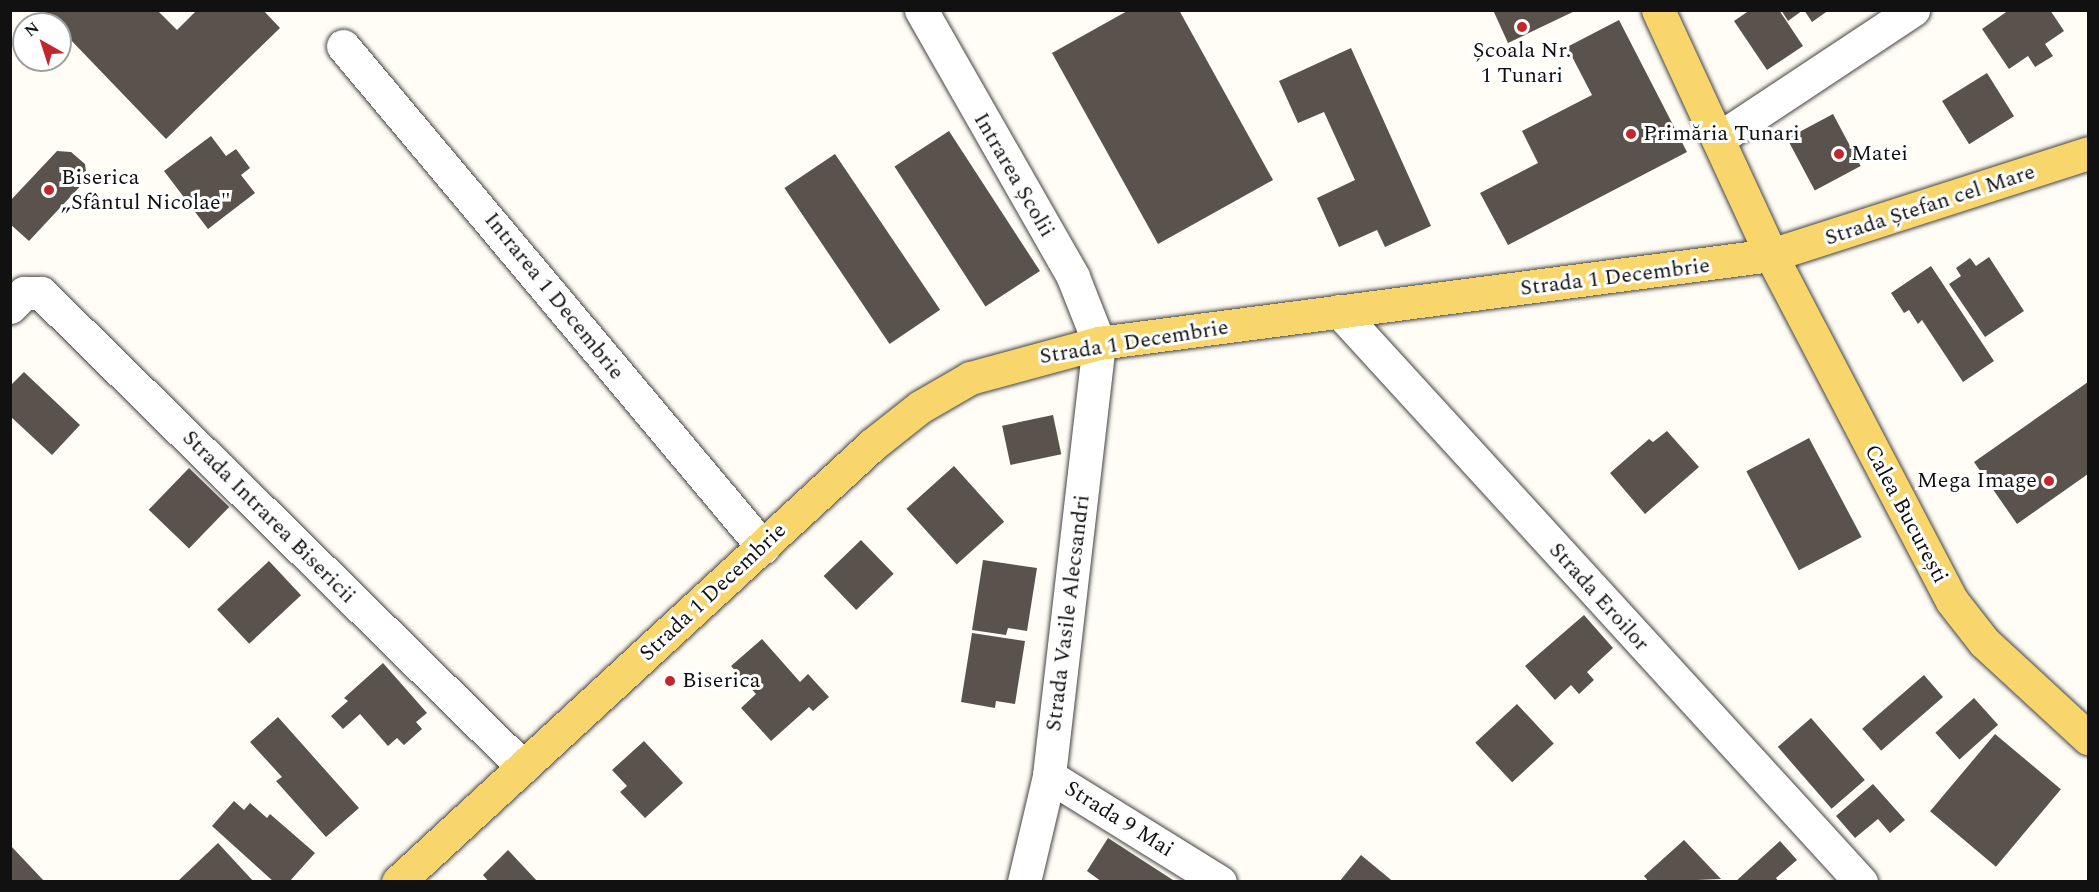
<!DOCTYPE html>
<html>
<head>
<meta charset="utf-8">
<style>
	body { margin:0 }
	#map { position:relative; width:2099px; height:892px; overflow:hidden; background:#fffdf5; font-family:Spectral,serif }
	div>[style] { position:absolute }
	.building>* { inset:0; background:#5a524d; transform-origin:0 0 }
	.roads { filter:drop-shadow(0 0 2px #444) drop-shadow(0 0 2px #444) }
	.minor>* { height:33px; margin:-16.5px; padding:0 16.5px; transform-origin:16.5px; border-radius:16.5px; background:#fff }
	.major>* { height:33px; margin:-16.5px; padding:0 16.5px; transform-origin:16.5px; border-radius:16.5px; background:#f9d66b }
	.dots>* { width:16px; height:16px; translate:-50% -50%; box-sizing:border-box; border:3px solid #fff; border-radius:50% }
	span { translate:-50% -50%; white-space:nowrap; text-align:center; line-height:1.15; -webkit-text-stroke:6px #fff; paint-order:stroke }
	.poi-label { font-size:22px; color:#111 }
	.left { translate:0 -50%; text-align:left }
	.right { translate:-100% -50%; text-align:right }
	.street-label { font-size:22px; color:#111 }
	.frame { position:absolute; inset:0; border:12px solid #111; pointer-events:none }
	.north { position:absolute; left:12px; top:12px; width:60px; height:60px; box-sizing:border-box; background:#fff; border:2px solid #a0a0a0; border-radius:50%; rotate:321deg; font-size:16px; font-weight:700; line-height:24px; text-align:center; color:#111 }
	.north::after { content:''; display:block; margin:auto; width:21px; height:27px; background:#c4262e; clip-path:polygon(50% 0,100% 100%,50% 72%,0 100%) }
</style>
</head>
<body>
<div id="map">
	<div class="building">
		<div style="clip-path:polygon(42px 10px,157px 10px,177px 30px,197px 10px,263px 10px,280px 28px,166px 139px)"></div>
		<div style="clip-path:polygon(1129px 10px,1179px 10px,1273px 180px,1158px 244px,1052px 53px)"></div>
		<div style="clip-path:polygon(1493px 10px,1577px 10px,1508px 43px)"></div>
		<div style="clip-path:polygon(1750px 10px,1779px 10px,1803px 46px,1767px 70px,1734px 21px)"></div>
		<div style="clip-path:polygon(1781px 10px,1803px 10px,1788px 21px)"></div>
		<div style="clip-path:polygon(1804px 10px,1829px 10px,1812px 22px)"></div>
		<div style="clip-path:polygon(2009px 10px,2050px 10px,2064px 31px,2045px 44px,2053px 56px,2035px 67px,2028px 56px,2009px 69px,1982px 29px)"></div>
		<div style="clip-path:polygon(1619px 20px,1687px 152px,1508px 245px,1480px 193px,1538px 163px,1522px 131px,1592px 95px,1567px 47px)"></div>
		<div style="clip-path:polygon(1351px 48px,1431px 226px,1385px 247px,1377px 230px,1339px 247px,1317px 198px,1355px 180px,1324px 112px,1298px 123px,1279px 81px)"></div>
		<div style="left:1987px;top:73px;width:51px;height:53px;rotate:58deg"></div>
		<div style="left:1833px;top:114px;width:59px;height:52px;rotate:62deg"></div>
		<div style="left:949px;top:131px;width:167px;height:65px;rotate:57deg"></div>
		<div style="clip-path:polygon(211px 136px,226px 156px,236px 149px,250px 168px,241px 175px,255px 193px,208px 229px,164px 171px)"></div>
		<div style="clip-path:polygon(57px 151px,71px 152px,85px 164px,87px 179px,29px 241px,10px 224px,10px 201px)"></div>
		<div style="left:835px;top:154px;width:188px;height:61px;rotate:56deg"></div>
		<div style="clip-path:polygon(1989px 257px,2024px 311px,1985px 337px,1949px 284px,1961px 276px,1956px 268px,1970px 258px,1976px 266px)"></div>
		<div style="clip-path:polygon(1931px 266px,1994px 361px,1963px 382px,1922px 320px,1918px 324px,1909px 310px,1904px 313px,1891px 293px)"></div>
		<div style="clip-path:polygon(24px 372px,80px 425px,52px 455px,10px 416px,10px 386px)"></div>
		<div style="clip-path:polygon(2088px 382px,2088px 474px,2017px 524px,1974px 462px)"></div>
		<div style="left:1053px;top:415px;width:40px;height:52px;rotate:78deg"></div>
		<div style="clip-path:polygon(1667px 431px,1699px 467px,1645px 514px,1610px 473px,1649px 439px,1653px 442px)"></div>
		<div style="left:1809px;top:438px;width:112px;height:71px;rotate:62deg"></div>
		<div style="left:954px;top:466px;width:75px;height:64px;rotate:48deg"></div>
		<div style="left:189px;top:468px;width:56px;height:58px;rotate:44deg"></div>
		<div style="left:861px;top:540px;width:47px;height:52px;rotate:46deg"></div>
		<div style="clip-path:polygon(983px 560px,1037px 568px,1027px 631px,1008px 628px,1006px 635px,972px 630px)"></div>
		<div style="left:269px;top:561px;width:47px;height:71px;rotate:47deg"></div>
		<div style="clip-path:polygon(1584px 615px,1613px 648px,1587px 672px,1594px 680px,1579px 694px,1571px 685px,1555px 700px,1525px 666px)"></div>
		<div style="clip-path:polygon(972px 633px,1025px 641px,1015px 704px,996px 701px,995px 708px,961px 702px)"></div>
		<div style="clip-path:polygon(762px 639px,800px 682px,808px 674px,829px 697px,813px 711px,809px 707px,771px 741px,741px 708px,756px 694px,731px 666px)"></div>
		<div style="clip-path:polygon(383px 663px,427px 713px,416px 722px,422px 729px,404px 745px,397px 738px,388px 746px,360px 714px,343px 729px,331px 716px,348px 701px,344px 698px)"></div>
		<div style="left:1924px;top:675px;width:29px;height:82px;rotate:49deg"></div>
		<div style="left:1974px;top:698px;width:36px;height:52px;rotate:48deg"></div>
		<div style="left:1517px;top:704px;width:54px;height:57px;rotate:47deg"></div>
		<div style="clip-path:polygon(278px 717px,359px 808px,326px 837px,276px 781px,282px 777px,250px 742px)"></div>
		<div style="left:1811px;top:718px;width:82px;height:44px;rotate:49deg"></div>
		<div style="left:1995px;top:734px;width:86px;height:101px;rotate:40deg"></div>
		<div style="clip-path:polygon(644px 741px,683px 783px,645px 818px,620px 792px,627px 786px,612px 770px)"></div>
		<div style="clip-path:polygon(1873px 784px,1905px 820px,1890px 833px,1878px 819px,1855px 838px,1836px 816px)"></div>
		<div style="clip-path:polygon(234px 801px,244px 810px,250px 803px,267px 818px,270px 814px,315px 853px,289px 882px,274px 882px,212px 826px)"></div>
		<div style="clip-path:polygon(1108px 838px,1176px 882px,1102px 882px,1087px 871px)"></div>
		<div style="clip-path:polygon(1684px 840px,1721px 879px,1649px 882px,1644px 876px)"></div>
		<div style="clip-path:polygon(1780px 841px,1797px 860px,1776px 878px,1779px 882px,1735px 882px)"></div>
		<div style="clip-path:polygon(218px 843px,254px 882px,177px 882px)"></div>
		<div style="clip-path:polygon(10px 845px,45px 882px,10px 882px)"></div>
		<div style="clip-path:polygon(508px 850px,538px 882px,489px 882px,483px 875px)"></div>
		<div style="clip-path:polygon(1361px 855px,1390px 879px,1393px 882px,1339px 882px)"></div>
	</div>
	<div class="roads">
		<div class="minor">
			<div style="left:921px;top:10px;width:307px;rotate:60.3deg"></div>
			<div style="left:1073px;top:277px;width:71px;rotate:68.5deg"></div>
			<div style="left:1099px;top:343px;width:436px;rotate:96.6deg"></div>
			<div style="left:1049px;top:776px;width:109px;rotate:103.3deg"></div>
			<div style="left:343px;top:46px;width:654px;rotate:50.03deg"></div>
			<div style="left:1718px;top:139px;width:234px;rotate:-33.5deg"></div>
			<div style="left:10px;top:307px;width:20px;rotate:-45deg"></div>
			<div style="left:24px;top:293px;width:17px"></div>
			<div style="left:41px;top:293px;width:676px;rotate:44.52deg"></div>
			<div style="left:1339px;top:311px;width:774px;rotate:47.57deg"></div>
			<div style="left:1049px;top:776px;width:201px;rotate:31.8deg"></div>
		</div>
		<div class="major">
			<div style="left:1658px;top:10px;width:270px;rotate:65.2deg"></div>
			<div style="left:1771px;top:255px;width:390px;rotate:62.4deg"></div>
			<div style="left:1952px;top:601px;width:52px;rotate:52deg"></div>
			<div style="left:1984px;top:642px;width:142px;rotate:42.7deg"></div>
			<div style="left:398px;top:882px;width:645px;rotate:-42.67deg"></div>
			<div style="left:872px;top:445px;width:61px;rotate:-38.4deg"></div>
			<div style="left:920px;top:407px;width:58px;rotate:-30.1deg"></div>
			<div style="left:970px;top:378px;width:134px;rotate:-15.2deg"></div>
			<div style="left:1099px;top:343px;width:678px;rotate:-7.46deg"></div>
			<div style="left:1771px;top:255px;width:333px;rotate:-17.8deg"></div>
		</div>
	</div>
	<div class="dots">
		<div style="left:1522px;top:27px;background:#c4262e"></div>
		<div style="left:1631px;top:134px;background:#c4262e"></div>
		<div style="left:1839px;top:154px;background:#c4262e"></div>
		<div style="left:49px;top:190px;background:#c4262e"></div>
		<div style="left:2049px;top:481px;background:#c4262e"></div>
		<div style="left:670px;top:681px;background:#c4262e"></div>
	</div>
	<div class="poi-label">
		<span style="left:1522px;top:63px">Școala Nr.<br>1 Tunari</span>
		<span class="left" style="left:1643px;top:134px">Primăria Tunari</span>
		<span class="left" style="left:1851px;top:154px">Matei</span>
		<span class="left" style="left:61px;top:190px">Biserica<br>„Sfântul Nicolae"</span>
		<span class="right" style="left:2037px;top:481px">Mega Image</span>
		<span class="left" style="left:682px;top:681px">Biserica</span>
	</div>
	<div class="street-label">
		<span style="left:1014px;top:175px;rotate:60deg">Intrarea Școlii</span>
		<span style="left:1930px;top:205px;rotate:-18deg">Strada Ștefan cel Mare</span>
		<span style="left:1615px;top:277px;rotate:-7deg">Strada 1 Decembrie</span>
		<span style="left:554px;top:296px;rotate:51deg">Intrarea 1 Decembrie</span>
		<span style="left:1134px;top:342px;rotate:-9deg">Strada 1 Decembrie</span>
		<span style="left:1906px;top:514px;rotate:62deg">Calea București</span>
		<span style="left:269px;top:517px;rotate:45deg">Strada Intrarea Bisericii</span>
		<span style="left:713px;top:592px;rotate:-43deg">Strada 1 Decembrie</span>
		<span style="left:1599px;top:597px;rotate:48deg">Strada Eroilor</span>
		<span style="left:1068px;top:613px;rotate:-83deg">Strada Vasile Alecsandri</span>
		<span style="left:1119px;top:819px;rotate:32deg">Strada 9 Mai</span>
	</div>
	<div class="frame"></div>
	<div class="north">N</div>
</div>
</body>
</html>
